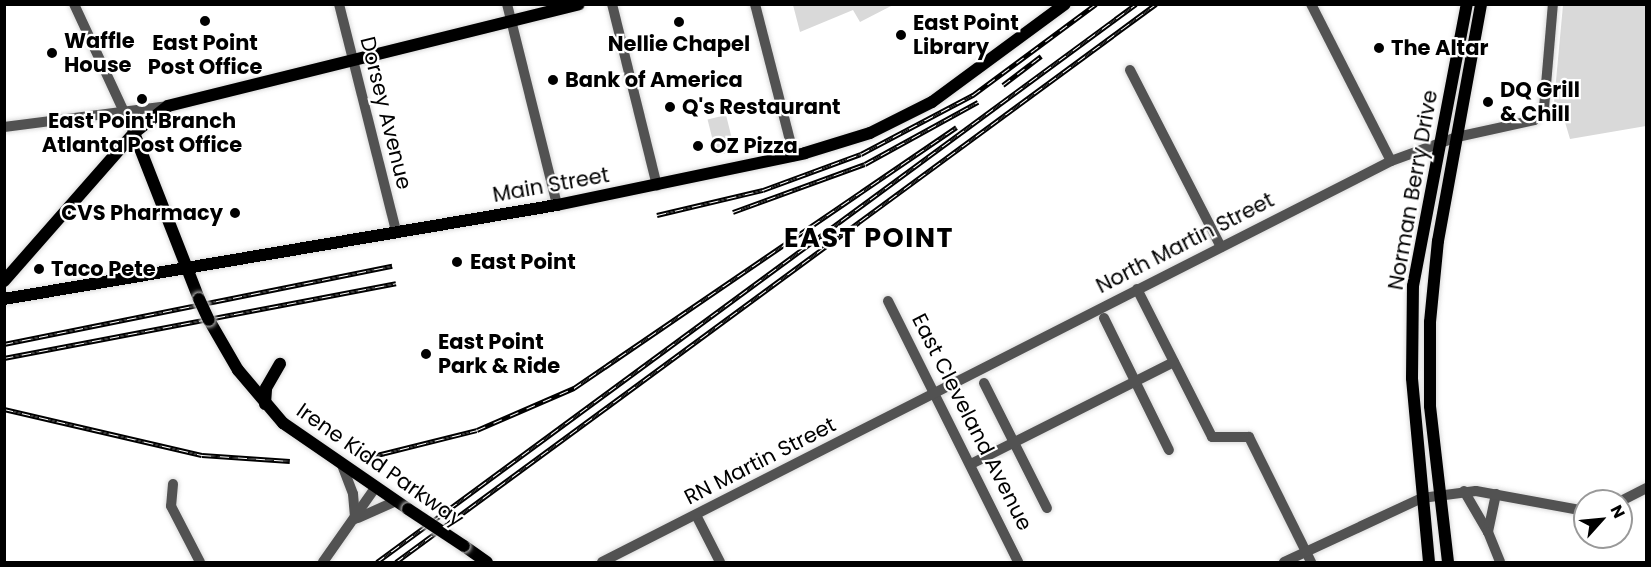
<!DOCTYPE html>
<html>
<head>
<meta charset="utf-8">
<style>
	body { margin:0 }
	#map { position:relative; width:1651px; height:567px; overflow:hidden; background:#fff; font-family:Poppins,sans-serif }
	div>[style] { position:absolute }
	.green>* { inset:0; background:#d9d9d9; transform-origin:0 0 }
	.roads { filter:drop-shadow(0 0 2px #dbdbdb) drop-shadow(0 0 2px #dbdbdb) }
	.minor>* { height:10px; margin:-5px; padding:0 5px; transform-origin:5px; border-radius:5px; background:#525252 }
	.major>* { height:12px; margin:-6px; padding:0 6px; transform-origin:6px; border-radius:6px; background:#000 }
	.rail>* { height:5px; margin-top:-2.5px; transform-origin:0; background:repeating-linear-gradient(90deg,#fff 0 9px,#000 0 18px); box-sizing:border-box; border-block:2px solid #000 }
	.bridges { filter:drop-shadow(0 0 2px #dbdbdb) drop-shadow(0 0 2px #dbdbdb) }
	.major-bridge>* { height:12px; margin:-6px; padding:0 6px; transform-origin:6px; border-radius:6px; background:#000 }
	.dots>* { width:16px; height:16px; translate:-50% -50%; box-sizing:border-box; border:3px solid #fff; border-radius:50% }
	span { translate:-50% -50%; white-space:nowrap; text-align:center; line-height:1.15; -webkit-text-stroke:4.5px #fff; paint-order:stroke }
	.poi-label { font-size:21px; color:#000; font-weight:700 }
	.left { translate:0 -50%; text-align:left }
	.right { translate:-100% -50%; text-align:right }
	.street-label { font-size:21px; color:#000 }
	.district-label { font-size:27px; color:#000; font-weight:700; letter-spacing:1.5px }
	.frame { position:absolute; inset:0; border:6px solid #000; pointer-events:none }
	.north { position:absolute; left:1573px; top:489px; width:60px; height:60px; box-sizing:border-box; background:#fff; border:2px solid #999; border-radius:50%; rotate:63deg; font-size:16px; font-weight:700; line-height:24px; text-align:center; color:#000 }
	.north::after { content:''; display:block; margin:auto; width:21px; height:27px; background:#000; clip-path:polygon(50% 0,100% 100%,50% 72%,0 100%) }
</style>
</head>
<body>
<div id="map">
	<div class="green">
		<div style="clip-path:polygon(793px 5px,793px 4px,893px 5px,860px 22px,853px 10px,800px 32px)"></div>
		<div style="clip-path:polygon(1563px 5px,1646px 5px,1646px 126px,1570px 139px,1565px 122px,1553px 113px)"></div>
		<div style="left:726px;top:115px;width:37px;height:19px;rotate:76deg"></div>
	</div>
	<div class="roads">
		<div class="minor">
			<div style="left:74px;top:4px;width:142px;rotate:65.1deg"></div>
			<div style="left:339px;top:4px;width:234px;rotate:75.9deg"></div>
			<div style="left:507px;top:4px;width:207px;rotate:76deg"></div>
			<div style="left:612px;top:4px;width:187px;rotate:76.1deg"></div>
			<div style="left:755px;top:4px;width:157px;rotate:75.6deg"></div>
			<div style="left:1311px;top:4px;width:176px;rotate:63deg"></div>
			<div style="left:1130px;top:70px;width:199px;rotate:62.8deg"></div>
			<div style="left:4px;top:127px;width:164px;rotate:-7.3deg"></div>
			<div style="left:1137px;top:289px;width:166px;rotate:63.1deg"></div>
			<div style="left:1212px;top:437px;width:37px"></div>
			<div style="left:1249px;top:437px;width:140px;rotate:63.6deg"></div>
			<div style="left:888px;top:301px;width:292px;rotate:63.5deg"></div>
			<div style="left:1104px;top:318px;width:147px;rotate:63.8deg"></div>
			<div style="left:984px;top:383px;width:140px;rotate:63.3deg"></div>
			<div style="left:971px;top:464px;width:227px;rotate:-26.7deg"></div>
			<div style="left:342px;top:465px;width:31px;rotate:69deg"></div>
			<div style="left:353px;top:494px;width:25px;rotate:85deg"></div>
			<div style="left:173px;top:484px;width:22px;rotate:95deg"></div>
			<div style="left:171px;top:506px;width:63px;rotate:62.6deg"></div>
			<div style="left:1464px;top:491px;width:48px;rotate:59.7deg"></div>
			<div style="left:1496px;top:494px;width:39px;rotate:102deg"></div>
			<div style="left:1488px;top:532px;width:32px;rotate:68deg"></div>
			<div style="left:1621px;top:501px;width:28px;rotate:-27deg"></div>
			<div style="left:696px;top:515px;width:53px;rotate:62.9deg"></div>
			<div style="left:358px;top:518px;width:42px;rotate:-24.1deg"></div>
			<div style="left:323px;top:562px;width:90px;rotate:-54.9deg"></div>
			<div style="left:602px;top:562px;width:885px;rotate:-26.94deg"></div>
			<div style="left:1391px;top:161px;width:70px;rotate:-20deg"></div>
			<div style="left:1457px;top:137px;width:79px;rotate:-12.4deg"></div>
			<div style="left:1534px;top:120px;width:16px;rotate:-50deg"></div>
			<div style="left:1544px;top:108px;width:104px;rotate:-85.1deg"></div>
			<div style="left:1284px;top:562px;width:152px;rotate:-24.9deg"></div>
			<div style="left:1422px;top:498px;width:54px;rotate:-7.4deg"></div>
			<div style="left:1476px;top:491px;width:111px;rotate:10.4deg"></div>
		</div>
		<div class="major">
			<div style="left:134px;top:133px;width:178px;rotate:68.6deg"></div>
			<div style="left:4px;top:281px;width:197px;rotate:-48.7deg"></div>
			<div style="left:134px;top:133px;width:43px;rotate:-38.5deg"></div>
			<div style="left:168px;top:106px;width:423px;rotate:-13.9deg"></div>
			<div style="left:4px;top:299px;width:561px;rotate:-9.65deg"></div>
			<div style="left:557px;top:205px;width:253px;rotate:-11.8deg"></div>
			<div style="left:805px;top:153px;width:68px;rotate:-17.1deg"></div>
			<div style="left:870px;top:133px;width:69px;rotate:-26.6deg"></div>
			<div style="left:932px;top:102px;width:165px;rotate:-36.4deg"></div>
			<div style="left:209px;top:320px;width:58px;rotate:59.9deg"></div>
			<div style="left:238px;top:370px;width:70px;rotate:49.7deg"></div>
			<div style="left:283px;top:423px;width:152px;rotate:34.5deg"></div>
			<div style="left:265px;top:404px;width:16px;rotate:-86deg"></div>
			<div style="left:266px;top:388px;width:28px;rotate:-60deg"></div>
			<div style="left:464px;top:546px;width:28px;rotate:35deg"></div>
			<div style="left:1429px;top:562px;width:185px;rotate:-95.3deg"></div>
			<div style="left:1412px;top:378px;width:92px;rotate:-89.4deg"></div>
			<div style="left:1413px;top:286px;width:287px;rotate:-79.2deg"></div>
			<div style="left:1448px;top:562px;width:157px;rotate:-96.6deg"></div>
			<div style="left:1430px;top:406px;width:84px;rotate:-90deg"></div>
			<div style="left:1430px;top:322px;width:81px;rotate:-84.4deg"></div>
			<div style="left:1438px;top:241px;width:241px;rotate:-79.7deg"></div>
		</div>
	</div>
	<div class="rail">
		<div style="left:1003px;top:85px;width:48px;rotate:-37.3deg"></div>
		<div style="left:733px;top:212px;width:140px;rotate:-20deg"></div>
		<div style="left:865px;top:164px;width:129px;rotate:-28.8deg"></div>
		<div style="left:657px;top:215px;width:109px;rotate:-13.3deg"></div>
		<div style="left:763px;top:190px;width:104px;rotate:-20.2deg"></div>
		<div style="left:861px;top:154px;width:127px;rotate:-27.8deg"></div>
		<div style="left:973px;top:95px;width:153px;rotate:-36.5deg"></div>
		<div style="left:4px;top:344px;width:396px;rotate:-11.4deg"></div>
		<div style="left:4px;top:358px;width:399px;rotate:-10.8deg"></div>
		<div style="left:4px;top:409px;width:203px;rotate:13.1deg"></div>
		<div style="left:202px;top:455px;width:88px;rotate:3.9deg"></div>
		<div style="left:365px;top:458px;width:115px;rotate:-14deg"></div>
		<div style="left:477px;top:430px;width:106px;rotate:-23.4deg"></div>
		<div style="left:574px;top:388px;width:463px;rotate:-34.3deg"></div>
		<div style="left:377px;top:562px;width:942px;rotate:-36.32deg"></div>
		<div style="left:396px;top:562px;width:943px;rotate:-36.29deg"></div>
	</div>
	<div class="bridges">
		<div class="major-bridge">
			<div style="left:199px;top:299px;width:23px;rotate:65deg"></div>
			<div style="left:408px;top:509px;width:67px;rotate:33.5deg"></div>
		</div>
	</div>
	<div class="dots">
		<div style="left:205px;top:21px;background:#000"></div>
		<div style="left:679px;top:22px;background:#000"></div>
		<div style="left:901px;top:35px;background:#000"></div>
		<div style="left:1379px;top:48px;background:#000"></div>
		<div style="left:52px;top:53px;background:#000"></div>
		<div style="left:553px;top:80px;background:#000"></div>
		<div style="left:142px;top:99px;background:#000"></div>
		<div style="left:1488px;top:102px;background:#000"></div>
		<div style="left:670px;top:107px;background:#000"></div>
		<div style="left:698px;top:146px;background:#000"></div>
		<div style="left:235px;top:213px;background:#000"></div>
		<div style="left:457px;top:262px;background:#000"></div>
		<div style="left:39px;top:269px;background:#000"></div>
		<div style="left:426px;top:354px;background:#000"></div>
	</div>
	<div class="poi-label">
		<span class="left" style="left:913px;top:35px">East Point<br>Library</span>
		<span class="left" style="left:64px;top:53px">Waffle<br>House</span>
		<span style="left:205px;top:55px">East Point<br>Post Office</span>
		<span style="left:679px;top:44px">Nellie Chapel</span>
		<span class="left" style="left:1391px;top:48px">The Altar</span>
		<span class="left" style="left:565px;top:80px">Bank of America</span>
		<span class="left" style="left:1500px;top:102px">DQ Grill<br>&amp; Chill</span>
		<span class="left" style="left:682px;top:107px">Q's Restaurant</span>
		<span style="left:142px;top:133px">East Point Branch<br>Atlanta Post Office</span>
		<span class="left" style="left:710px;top:146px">OZ Pizza</span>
		<span class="right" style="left:223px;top:213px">CVS Pharmacy</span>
		<span class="left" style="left:470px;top:262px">East Point</span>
		<span class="left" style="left:51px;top:269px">Taco Pete</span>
		<span class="left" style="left:438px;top:354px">East Point<br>Park &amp; Ride</span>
	</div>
	<div class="street-label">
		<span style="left:386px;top:113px;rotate:76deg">Dorsey Avenue</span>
		<span style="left:551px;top:185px;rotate:-10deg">Main Street</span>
		<span style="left:1413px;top:190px;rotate:-80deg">Norman Berry Drive</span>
		<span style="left:1185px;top:243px;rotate:-27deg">North Martin Street</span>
		<span style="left:972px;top:422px;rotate:63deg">East Cleveland Avenue</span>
		<span style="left:760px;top:461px;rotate:-27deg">RN Martin Street</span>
		<span style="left:380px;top:465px;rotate:35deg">Irene Kidd Parkway</span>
	</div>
	<div class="district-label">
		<span style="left:869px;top:238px">EAST POINT</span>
	</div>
	<div class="frame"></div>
	<div class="north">N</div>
</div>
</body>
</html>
